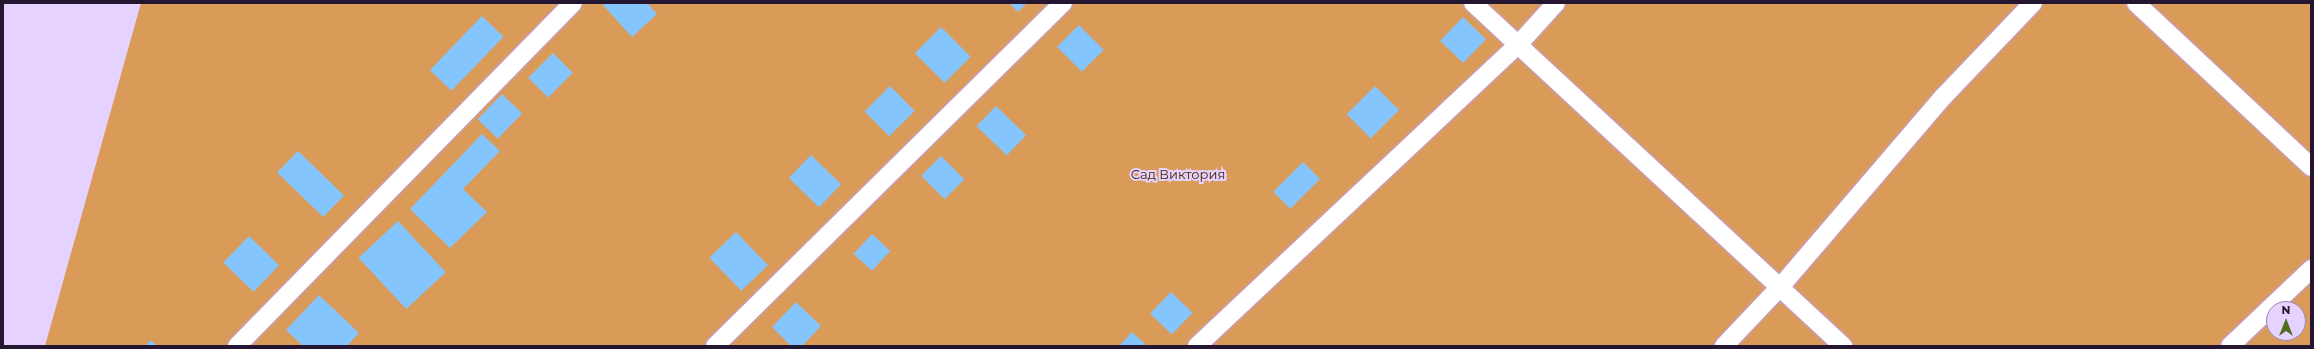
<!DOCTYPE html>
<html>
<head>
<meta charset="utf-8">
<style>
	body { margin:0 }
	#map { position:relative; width:2314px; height:349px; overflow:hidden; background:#e6d2ff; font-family:Montserrat,sans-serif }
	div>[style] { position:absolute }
	.green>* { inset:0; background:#da9b59 }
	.building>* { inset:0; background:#84c5fd; transform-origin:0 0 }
	.roads { filter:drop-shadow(0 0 1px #c09ee6) drop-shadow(0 0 1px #c09ee6) }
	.service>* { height:18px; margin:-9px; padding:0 9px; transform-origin:9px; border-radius:9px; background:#fff }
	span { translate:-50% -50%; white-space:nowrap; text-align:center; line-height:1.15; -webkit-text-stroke:4px #e6d2ff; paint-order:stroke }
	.park-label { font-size:13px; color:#432603 }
	.frame { position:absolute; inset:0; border:4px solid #241631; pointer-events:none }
	.north { position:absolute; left:2266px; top:301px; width:40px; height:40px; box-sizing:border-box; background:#e6d2ff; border:1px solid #9887ad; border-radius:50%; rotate:0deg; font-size:11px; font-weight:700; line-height:16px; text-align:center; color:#241631 }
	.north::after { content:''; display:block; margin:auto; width:14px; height:18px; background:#536c1e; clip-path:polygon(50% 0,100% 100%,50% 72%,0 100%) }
</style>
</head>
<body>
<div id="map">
	<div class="green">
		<div style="clip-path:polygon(evenodd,141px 3px,2311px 3px,2311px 346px,45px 346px,141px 3px,2274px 309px,2298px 309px,2298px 333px,2274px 333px,2274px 309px)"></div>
	</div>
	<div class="building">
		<div style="clip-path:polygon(606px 3px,647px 3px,657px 14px,632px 37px,603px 5px)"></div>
		<div style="clip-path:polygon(1009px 3px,1027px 3px,1018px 12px)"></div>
		<div style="left:482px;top:16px;width:30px;height:75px;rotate:44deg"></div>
		<div style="left:1463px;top:17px;width:32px;height:33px;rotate:44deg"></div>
		<div style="left:1079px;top:25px;width:35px;height:31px;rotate:45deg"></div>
		<div style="left:941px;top:27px;width:42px;height:37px;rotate:45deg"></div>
		<div style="left:553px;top:53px;width:28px;height:35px;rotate:45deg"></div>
		<div style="left:890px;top:86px;width:35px;height:36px;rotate:45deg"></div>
		<div style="left:1375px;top:86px;width:34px;height:40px;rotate:45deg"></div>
		<div style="left:502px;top:94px;width:28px;height:35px;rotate:44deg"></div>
		<div style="left:996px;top:106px;width:42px;height:28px;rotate:44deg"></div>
		<div style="clip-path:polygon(482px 134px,500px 151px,463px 189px,487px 212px,450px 248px,410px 209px)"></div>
		<div style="left:298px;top:151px;width:64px;height:30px;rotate:44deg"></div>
		<div style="left:811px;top:155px;width:42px;height:32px;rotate:44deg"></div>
		<div style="left:941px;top:156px;width:33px;height:28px;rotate:45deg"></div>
		<div style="left:1303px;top:162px;width:24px;height:42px;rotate:45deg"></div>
		<div style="left:398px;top:221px;width:70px;height:54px;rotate:47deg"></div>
		<div style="left:736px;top:232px;width:46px;height:37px;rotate:46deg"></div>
		<div style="left:872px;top:234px;width:25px;height:27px;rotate:43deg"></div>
		<div style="left:249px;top:236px;width:42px;height:37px;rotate:44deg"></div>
		<div style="left:1171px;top:292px;width:30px;height:30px;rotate:44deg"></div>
		<div style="clip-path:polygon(319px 295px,359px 333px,347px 346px,303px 346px,286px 330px)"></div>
		<div style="clip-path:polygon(796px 302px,821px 326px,802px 346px,791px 346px,772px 327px)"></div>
		<div style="clip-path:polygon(1132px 332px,1147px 346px,1119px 346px)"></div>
		<div style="clip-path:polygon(151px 340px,157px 346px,145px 346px)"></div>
	</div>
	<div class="roads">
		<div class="service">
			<div style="left:1473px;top:3px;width:505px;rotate:42.83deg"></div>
			<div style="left:2136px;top:3px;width:240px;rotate:43.1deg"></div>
			<div style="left:237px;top:346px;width:480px;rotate:-45.6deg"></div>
			<div style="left:715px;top:346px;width:489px;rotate:-44.6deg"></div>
			<div style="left:1197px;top:346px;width:439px;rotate:-43.2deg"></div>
			<div style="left:1517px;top:46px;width:58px;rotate:-47.8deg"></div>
			<div style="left:1724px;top:346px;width:83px;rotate:-46.5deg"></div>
			<div style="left:1781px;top:286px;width:250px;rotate:-49.4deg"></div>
			<div style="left:1944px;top:96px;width:129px;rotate:-46.3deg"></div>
			<div style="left:2230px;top:346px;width:112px;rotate:-43.5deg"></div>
		</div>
	</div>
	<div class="park-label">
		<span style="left:1178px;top:174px">Сад Виктория</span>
	</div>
	<div class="frame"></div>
	<div class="north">N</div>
</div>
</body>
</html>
